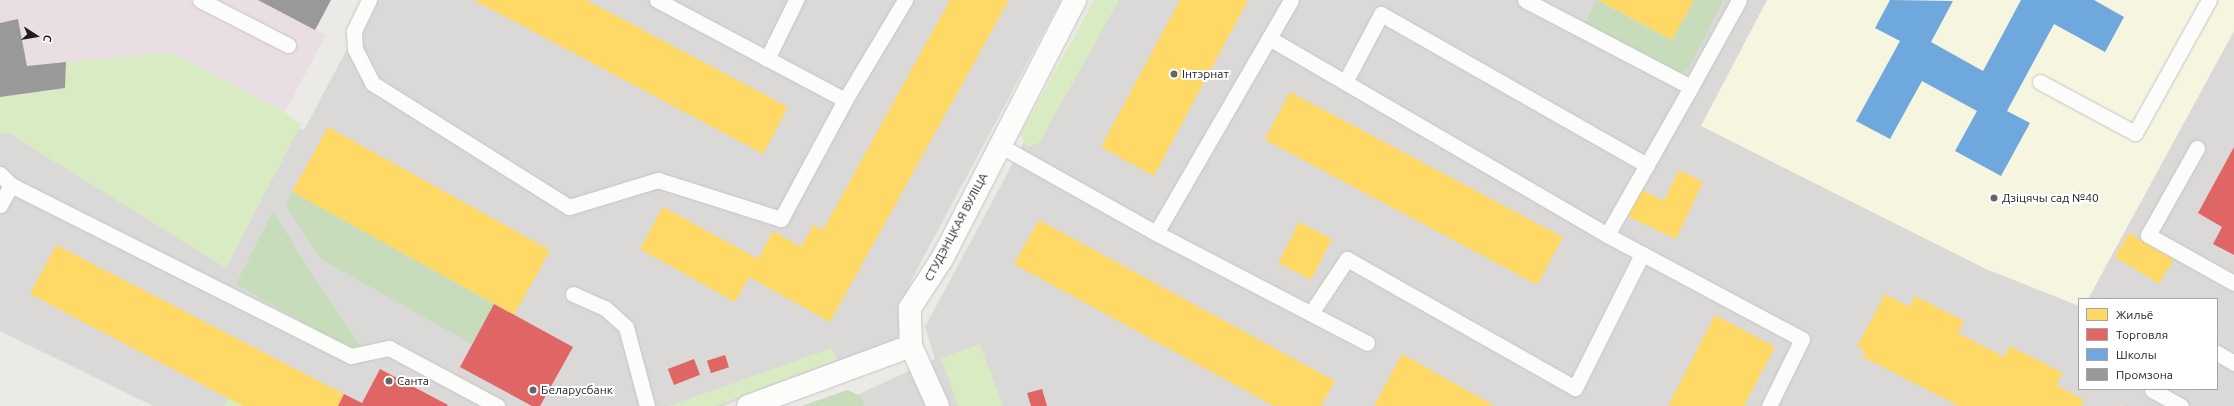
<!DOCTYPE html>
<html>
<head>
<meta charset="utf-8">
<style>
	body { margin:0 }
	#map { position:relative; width:2234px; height:406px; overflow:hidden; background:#eceae6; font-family:Ubuntu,sans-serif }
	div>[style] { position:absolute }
	.residential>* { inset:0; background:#dbd9d7 }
	.industrial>* { inset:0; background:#eadee5 }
	.education>* { inset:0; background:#f6f5e0 }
	.religious>* { inset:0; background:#dadad8; transform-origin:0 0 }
	.grass>* { inset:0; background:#d9ebc3 }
	.forest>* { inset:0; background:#c7dcba }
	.homes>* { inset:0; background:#ffd966; transform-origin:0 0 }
	.shops>* { inset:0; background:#e06666; transform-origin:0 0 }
	.schools>* { inset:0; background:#6fa8dc }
	.industry>* { inset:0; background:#999 }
	.path>* { height:2.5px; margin-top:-1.25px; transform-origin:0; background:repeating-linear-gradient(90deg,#ebdad8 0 2px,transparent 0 4px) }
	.roads { filter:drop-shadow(0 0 1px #c5c4c2) drop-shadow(0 0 1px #c5c4c2) }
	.lane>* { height:15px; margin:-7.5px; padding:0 7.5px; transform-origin:7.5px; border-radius:7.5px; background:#fcfcfb }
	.street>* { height:22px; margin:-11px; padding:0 11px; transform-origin:11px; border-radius:11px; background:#fcfcfb }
	.dots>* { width:11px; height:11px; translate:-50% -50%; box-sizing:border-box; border:2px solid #fff; border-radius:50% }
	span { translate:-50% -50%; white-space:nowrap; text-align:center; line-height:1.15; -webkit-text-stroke:4px #fff; paint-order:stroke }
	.poi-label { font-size:12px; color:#1e1e1e }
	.left { translate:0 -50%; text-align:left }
	.street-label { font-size:12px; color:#1e1e1e }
	.legend { position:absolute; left:2078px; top:298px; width:140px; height:92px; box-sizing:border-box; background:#fff; border:1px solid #a5a5a5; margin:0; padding:5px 7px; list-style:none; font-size:12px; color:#1e1e1e }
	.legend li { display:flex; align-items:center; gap:8px; height:20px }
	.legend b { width:20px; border:1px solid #a5a5a5 }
	.north { position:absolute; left:16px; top:16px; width:40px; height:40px; -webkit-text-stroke:3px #fff; paint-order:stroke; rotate:102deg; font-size:11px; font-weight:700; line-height:16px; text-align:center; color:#1e1e1e }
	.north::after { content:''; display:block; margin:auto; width:14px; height:18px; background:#1e1e1e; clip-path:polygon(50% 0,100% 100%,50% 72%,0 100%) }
</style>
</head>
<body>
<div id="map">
	<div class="residential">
		<div style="clip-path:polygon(373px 0,1061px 0,913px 277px,902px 305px,898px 338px,723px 406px,153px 406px,0 331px,0 105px,277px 122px,304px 130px)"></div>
		<div style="clip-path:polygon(evenodd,1100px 0,2234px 0,2234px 406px,833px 406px,935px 359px,925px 327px,1100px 0,2079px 299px,2217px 299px,2217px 389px,2079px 389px,2079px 299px)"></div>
	</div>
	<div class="industrial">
		<div style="clip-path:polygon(0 0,331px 0,316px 30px,326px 35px,285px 112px,171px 52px,27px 66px,0 71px)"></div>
	</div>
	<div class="education">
		<div style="clip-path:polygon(1767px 0,2234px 0,2234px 31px,2088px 299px,2079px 299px,2079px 306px,1986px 269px,1701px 126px)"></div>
	</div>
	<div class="religious">
		<div style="left:1570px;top:39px;width:58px;height:20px;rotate:29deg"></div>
		<div style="left:1228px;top:186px;width:19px;height:57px;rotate:28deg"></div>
		<div style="clip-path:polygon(2230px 322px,2234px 324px,2234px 406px,2223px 406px,2193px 389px,2217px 389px,2217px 345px)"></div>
	</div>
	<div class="grass">
		<div style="clip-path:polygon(1094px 0,1119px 0,1039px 143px,1027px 147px,1020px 135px)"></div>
		<div style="clip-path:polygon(171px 52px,285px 112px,301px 124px,226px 268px,10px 134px,0 133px,0 97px,65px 88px,66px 62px)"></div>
		<div style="clip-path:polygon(980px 344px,1003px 406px,958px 406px,941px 358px)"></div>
		<div style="clip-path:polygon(832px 348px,837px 360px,716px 406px,669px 406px)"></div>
		<div style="clip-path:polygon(228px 398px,243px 406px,223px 406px)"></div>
	</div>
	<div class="forest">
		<div style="clip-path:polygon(1596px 0,1672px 40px,1694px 0,1722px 0,1722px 3px,1689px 69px,1680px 73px,1584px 25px)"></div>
		<div style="clip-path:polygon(293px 192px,494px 304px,472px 344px,322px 260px,285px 205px)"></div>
		<div style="clip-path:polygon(273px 211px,311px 273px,360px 345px,349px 349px,236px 284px)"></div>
		<div style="clip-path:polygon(847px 390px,861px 396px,864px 406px,802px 406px)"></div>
	</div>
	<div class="homes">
		<div style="clip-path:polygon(474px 0,586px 0,788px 107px,763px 154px)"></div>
		<div style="clip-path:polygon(950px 0,1009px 0,830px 322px,749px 277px,735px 302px,640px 249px,663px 207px,758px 259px,773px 231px,801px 247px,813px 225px,823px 230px)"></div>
		<div style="clip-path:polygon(1180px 0,1248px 0,1154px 176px,1101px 147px)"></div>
		<div style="clip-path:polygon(1598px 0,1694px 0,1672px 40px)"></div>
		<div style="left:1290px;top:92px;width:309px;height:54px;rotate:28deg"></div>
		<div style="left:328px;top:127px;width:254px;height:74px;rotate:29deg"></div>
		<div style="clip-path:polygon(1679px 170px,1703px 182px,1676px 239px,1625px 215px,1638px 188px,1664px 201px)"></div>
		<div style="clip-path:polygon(1039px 220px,1335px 381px,1321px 406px,1274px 406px,1014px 264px)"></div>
		<div style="left:1299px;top:222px;width:37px;height:46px;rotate:27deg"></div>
		<div style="left:2129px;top:233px;width:52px;height:28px;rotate:31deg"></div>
		<div style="clip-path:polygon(56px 245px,344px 394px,338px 406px,243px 406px,30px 294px)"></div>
		<div style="clip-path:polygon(1885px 294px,1910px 307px,1915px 296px,1964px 321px,1958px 333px,2004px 357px,2010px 346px,2063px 373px,2056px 385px,2084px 400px,2081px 406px,1959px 406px,1863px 357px,1865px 351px,1857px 347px)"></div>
		<div style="clip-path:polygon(1715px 315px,1775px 347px,1744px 406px,1668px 406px)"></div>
		<div style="clip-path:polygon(1402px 354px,1495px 406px,1374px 406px)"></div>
	</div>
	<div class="shops">
		<div style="clip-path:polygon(2234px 147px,2234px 255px,2213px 244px,2222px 227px,2198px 213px)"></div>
		<div style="clip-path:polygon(494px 304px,573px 347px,540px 406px,532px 406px,460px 367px)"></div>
		<div style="left:725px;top:355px;width:13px;height:19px;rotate:72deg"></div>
		<div style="left:694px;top:359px;width:17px;height:28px;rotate:69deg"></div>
		<div style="clip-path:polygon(380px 369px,448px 405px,447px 406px,338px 406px,344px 394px,362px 403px)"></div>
		<div style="clip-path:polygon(1042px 389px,1047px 406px,1031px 406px,1027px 393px)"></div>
	</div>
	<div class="schools">
		<div style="clip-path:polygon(1890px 0,1953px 1px,1931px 42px,1983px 71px,2021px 0,2094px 0,2124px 17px,2105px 52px,2054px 24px,2007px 111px,2030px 123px,2001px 176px,1955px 151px,1977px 111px,1922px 81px,1890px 139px,1856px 121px,1900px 41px,1875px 28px)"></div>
	</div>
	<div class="industry">
		<div style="clip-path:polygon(258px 0,331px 0,315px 30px)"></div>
		<div style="clip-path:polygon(18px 19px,27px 66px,66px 62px,65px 88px,0 97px,0 23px)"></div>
	</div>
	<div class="path">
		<div style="left:2121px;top:406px;width:12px;rotate:-66deg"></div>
	</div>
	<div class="roads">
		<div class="lane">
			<div style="left:200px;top:0;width:99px;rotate:27.1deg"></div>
			<div style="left:369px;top:0;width:34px;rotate:116deg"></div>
			<div style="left:354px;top:31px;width:18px;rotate:87deg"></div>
			<div style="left:355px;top:49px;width:38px;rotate:63deg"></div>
			<div style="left:372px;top:83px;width:233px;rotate:32.2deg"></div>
			<div style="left:569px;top:207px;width:93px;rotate:-16.9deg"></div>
			<div style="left:658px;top:180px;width:129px;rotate:17.6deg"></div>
			<div style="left:781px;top:219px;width:135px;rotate:-61.7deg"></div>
			<div style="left:657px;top:0;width:213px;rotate:28deg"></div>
			<div style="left:845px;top:100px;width:117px;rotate:-59deg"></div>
			<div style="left:1525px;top:0;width:187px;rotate:27.7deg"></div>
			<div style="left:1691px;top:87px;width:99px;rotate:-61.1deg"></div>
			<div style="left:1269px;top:38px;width:391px;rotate:30.2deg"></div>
			<div style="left:1607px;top:235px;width:221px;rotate:28.1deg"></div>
			<div style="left:1802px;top:339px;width:75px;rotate:116.2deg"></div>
			<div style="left:767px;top:59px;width:66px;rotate:-63.8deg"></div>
			<div style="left:1345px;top:82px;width:77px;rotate:-62.1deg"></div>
			<div style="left:1381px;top:14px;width:306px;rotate:29.6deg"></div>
			<div style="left:2040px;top:82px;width:108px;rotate:28.2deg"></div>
			<div style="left:2135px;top:133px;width:152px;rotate:-60.9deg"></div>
			<div style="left:999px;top:145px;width:180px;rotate:29.3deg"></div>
			<div style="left:1156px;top:233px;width:238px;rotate:27.5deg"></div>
			<div style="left:2197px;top:148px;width:100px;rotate:119.4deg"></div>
			<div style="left:2148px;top:235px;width:98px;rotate:29.2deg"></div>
			<div style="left:0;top:174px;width:16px;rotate:45deg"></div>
			<div style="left:11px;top:185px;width:381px;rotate:26.7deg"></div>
			<div style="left:351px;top:356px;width:39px;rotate:-12deg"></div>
			<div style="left:389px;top:348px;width:123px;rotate:28.2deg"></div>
			<div style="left:0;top:205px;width:23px;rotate:-61deg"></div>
			<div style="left:1156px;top:233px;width:269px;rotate:-59.9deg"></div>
			<div style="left:1607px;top:235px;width:170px;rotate:-60.4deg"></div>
			<div style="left:573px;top:294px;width:35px;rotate:24deg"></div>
			<div style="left:605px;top:308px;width:28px;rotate:42deg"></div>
			<div style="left:626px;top:327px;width:82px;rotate:75.1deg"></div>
			<div style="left:1311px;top:313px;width:65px;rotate:-56.3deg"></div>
			<div style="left:1347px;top:259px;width:262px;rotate:29.5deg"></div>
			<div style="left:1575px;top:388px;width:150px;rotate:-63.4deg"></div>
			<div style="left:2217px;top:353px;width:20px;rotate:30deg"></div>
			<div style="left:2152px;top:390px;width:33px;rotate:29deg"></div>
		</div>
		<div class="street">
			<div style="left:748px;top:406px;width:174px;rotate:-20.2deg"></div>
			<div style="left:938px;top:406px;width:66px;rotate:-114.2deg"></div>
			<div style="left:911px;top:346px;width:38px;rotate:-92deg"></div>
			<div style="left:910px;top:308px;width:59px;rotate:-56.9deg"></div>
			<div style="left:942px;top:259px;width:291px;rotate:-62.8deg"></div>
		</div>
	</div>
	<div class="dots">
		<div style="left:1174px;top:74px;background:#666564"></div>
		<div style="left:1994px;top:198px;background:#666564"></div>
		<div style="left:389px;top:381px;background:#666564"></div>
		<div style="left:533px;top:390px;background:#666564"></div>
	</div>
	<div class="poi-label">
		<span class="left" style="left:1182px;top:74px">Інтэрнат</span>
		<span class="left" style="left:2002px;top:198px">Дзіцячы сад №40</span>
		<span class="left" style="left:397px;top:381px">Санта</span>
		<span class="left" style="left:541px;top:390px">Беларусбанк</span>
	</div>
	<div class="street-label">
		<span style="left:956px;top:227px;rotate:-62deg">СТУДЭНЦКАЯ ВУЛІЦА</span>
	</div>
	<ul class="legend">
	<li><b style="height:11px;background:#ffd966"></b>Жильё</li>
	<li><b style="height:11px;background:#e06666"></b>Торговля</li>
	<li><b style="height:11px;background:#6fa8dc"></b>Школы</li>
	<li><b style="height:11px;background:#999"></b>Промзона</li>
	</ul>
	<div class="north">С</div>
</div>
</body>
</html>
